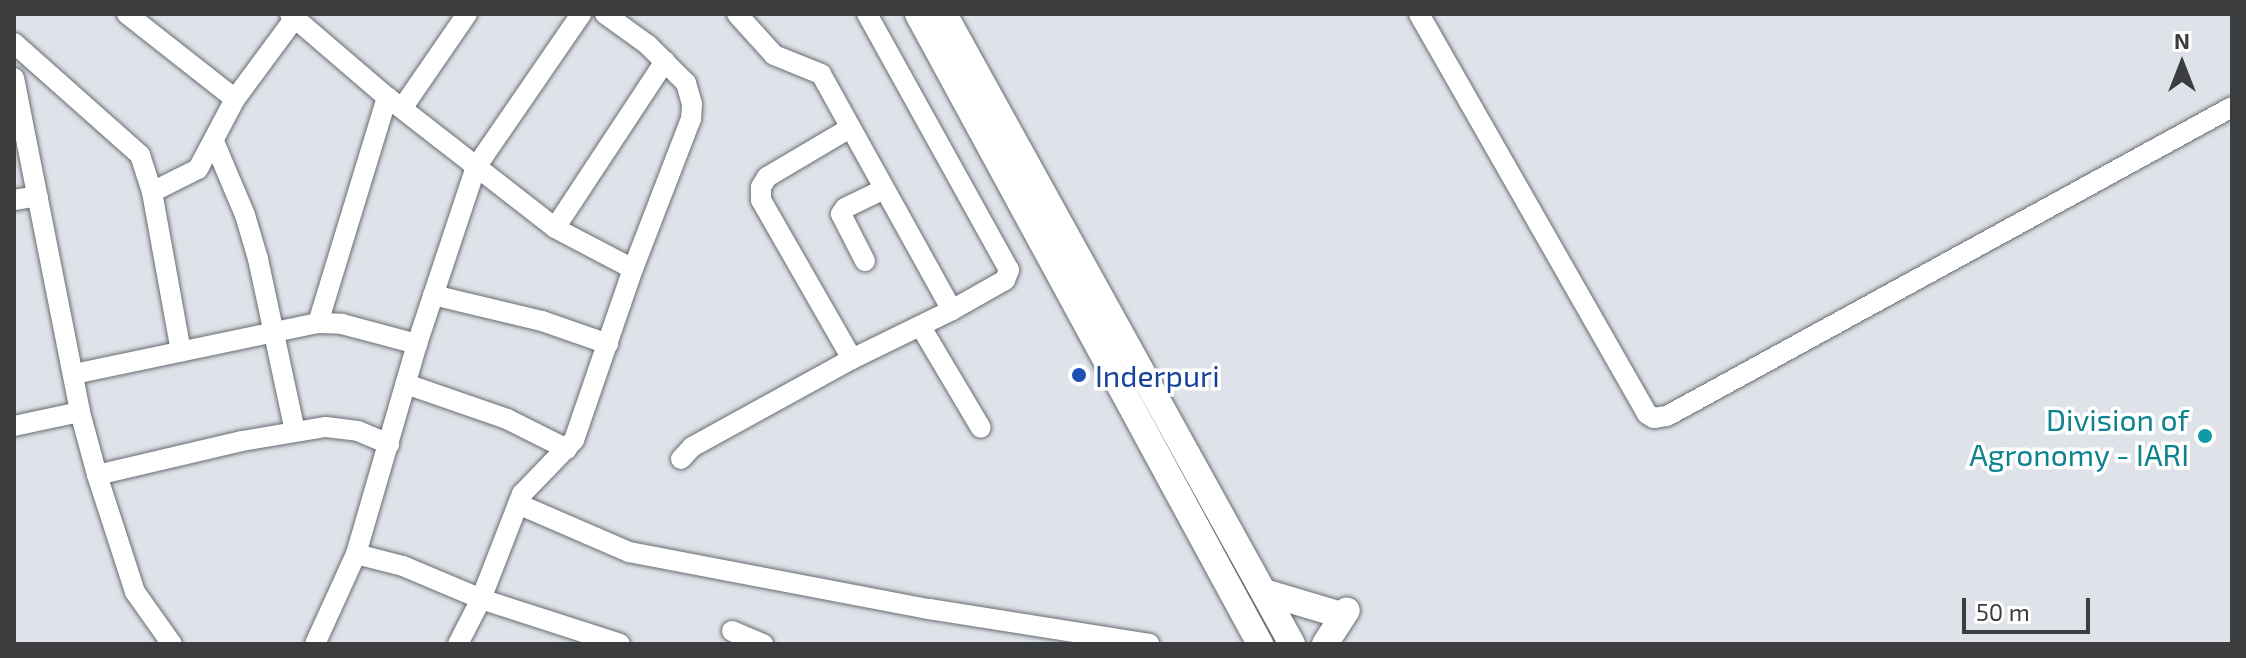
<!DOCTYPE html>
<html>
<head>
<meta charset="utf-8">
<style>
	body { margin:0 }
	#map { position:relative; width:2246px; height:658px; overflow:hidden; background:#dfe3e9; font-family:"Exo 2",sans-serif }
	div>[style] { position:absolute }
	.roads { filter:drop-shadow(0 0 2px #686c72) drop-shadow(0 0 2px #686c72) }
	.minor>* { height:20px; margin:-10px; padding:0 10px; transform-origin:10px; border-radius:10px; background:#fff }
	.tertiary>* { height:26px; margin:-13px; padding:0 13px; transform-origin:13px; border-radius:13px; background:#fff }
	.dots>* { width:22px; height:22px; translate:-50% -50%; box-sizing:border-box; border:4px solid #fff; border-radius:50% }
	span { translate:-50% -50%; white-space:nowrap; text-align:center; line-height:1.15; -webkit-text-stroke:7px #fff; paint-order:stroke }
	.transit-label { font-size:30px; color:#164399 }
	.left { translate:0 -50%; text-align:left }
	.culture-label { font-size:30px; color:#0d838f }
	.right { translate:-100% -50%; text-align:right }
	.frame { position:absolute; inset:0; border:16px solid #3b3d3f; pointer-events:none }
	.north { position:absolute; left:2142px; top:24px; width:80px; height:80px; -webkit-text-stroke:6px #fff; paint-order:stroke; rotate:0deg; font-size:22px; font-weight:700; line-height:32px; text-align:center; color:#3b3d3f }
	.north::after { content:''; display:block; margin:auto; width:28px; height:36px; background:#3b3d3f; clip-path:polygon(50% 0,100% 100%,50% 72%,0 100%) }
	.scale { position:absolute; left:1962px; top:598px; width:128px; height:36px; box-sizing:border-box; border:4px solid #3b3d3f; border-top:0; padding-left:10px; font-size:24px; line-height:28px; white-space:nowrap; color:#3b3d3f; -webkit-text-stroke:6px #fff; paint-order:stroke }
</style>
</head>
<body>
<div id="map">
	<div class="roads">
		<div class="minor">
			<div style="left:127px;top:14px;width:137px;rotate:38.2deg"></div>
			<div style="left:235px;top:99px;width:101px;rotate:-53.5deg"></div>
			<div style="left:290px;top:14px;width:128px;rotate:40.6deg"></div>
			<div style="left:387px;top:97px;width:213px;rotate:37.9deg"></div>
			<div style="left:555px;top:228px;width:88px;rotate:27.7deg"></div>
			<div style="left:737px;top:14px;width:55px;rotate:47.9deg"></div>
			<div style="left:774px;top:55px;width:51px;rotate:22deg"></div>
			<div style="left:821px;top:74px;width:270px;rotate:61deg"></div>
			<div style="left:952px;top:310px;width:61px;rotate:-29.5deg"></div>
			<div style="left:1005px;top:280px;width:11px;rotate:-68deg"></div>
			<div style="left:1009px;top:270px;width:293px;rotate:-119deg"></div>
			<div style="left:1419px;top:14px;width:460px;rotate:60.3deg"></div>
			<div style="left:1647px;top:414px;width:8px;rotate:30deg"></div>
			<div style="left:1654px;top:418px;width:13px;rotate:-9deg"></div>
			<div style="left:1667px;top:416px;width:644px;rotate:-28.67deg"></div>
			<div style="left:14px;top:43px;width:169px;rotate:41.6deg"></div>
			<div style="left:140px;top:155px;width:39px;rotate:72deg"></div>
			<div style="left:152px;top:192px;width:162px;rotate:79.7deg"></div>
			<div style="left:14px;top:78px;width:340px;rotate:78.8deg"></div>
			<div style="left:80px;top:412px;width:65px;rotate:74.9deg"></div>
			<div style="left:97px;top:475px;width:123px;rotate:72deg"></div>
			<div style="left:135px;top:592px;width:64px;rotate:54.6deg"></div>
			<div style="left:403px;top:107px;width:113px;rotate:-55.5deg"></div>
			<div style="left:850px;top:128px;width:96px;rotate:149.4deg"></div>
			<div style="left:767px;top:177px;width:12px;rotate:121deg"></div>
			<div style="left:761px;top:187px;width:13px;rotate:90deg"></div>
			<div style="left:761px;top:200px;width:183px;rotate:60.2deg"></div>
			<div style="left:852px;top:359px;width:111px;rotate:-26.1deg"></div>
			<div style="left:215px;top:144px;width:77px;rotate:67.1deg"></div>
			<div style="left:245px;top:215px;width:46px;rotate:73.5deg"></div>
			<div style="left:258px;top:259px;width:176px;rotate:77.9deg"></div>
			<div style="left:152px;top:192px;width:51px;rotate:-26.6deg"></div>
			<div style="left:198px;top:169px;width:79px;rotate:-62.1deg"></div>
			<div style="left:14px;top:200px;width:24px;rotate:-9deg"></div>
			<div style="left:555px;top:228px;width:200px;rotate:-56.6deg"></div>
			<div style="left:865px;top:261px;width:53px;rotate:-117.1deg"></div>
			<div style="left:841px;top:214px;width:7px;rotate:-56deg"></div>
			<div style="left:845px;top:208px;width:43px;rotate:-26deg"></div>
			<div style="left:433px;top:295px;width:112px;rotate:13.4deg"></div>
			<div style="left:542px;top:321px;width:70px;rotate:19.2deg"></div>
			<div style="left:318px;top:323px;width:236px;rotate:-73deg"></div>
			<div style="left:921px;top:327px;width:117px;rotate:59.3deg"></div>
			<div style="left:74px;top:374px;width:249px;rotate:-11.8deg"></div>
			<div style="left:318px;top:323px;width:24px;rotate:2deg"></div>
			<div style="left:342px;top:324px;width:78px;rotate:14.9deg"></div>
			<div style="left:406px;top:384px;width:107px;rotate:19.1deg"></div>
			<div style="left:507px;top:419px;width:67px;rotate:26.6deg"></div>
			<div style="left:14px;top:426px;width:67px;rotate:-12deg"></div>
			<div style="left:681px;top:459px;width:16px;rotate:-47deg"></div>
			<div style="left:692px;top:447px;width:183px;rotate:-28.8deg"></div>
			<div style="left:97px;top:475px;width:149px;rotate:-13.2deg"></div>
			<div style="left:242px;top:441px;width:85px;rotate:-9.5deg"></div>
			<div style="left:326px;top:427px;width:32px;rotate:7deg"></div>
			<div style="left:358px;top:431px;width:34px;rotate:23deg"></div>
			<div style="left:518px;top:504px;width:121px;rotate:23.4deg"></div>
			<div style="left:629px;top:552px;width:305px;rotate:10.8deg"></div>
			<div style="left:929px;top:609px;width:223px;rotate:9deg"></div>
			<div style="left:356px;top:554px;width:49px;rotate:14.3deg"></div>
			<div style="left:403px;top:566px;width:85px;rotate:22.9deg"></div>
			<div style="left:481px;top:599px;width:146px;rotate:17.9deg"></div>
			<div style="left:732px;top:631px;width:34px;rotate:23deg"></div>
			<div style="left:315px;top:644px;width:99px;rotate:-65.5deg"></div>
			<div style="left:356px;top:554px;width:219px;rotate:-73.8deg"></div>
			<div style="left:417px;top:344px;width:187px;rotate:-71.6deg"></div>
			<div style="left:476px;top:167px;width:186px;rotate:-55.5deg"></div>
			<div style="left:458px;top:644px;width:51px;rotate:-62.9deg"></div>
			<div style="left:481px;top:599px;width:113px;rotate:-68.7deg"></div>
			<div style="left:522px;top:494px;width:75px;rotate:-46.1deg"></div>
			<div style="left:574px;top:440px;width:181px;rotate:-71deg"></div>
			<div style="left:633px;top:269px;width:161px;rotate:-68.9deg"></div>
			<div style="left:691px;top:119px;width:15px;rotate:-86deg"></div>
			<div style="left:692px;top:104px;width:22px;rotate:-106deg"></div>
			<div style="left:686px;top:83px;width:54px;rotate:-135deg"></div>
			<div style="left:648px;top:45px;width:53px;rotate:-144.2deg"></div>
		</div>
		<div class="tertiary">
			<div style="left:918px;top:14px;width:717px;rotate:61.5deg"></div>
			<div style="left:944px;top:14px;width:720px;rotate:61.08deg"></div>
			<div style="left:1264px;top:592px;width:77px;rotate:16.6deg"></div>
			<div style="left:1325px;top:644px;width:40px;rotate:-57.1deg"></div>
		</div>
	</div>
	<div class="dots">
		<div style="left:1079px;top:375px;background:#1a4fb4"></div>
		<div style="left:2205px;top:436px;background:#0f9aa8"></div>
	</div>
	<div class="transit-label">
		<span class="left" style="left:1095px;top:375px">Inderpuri</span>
	</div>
	<div class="culture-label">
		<span class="right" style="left:2189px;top:436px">Division of<br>Agronomy - IARI</span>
	</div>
	<div class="frame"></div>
	<div class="north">N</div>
	<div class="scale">50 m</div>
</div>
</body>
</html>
